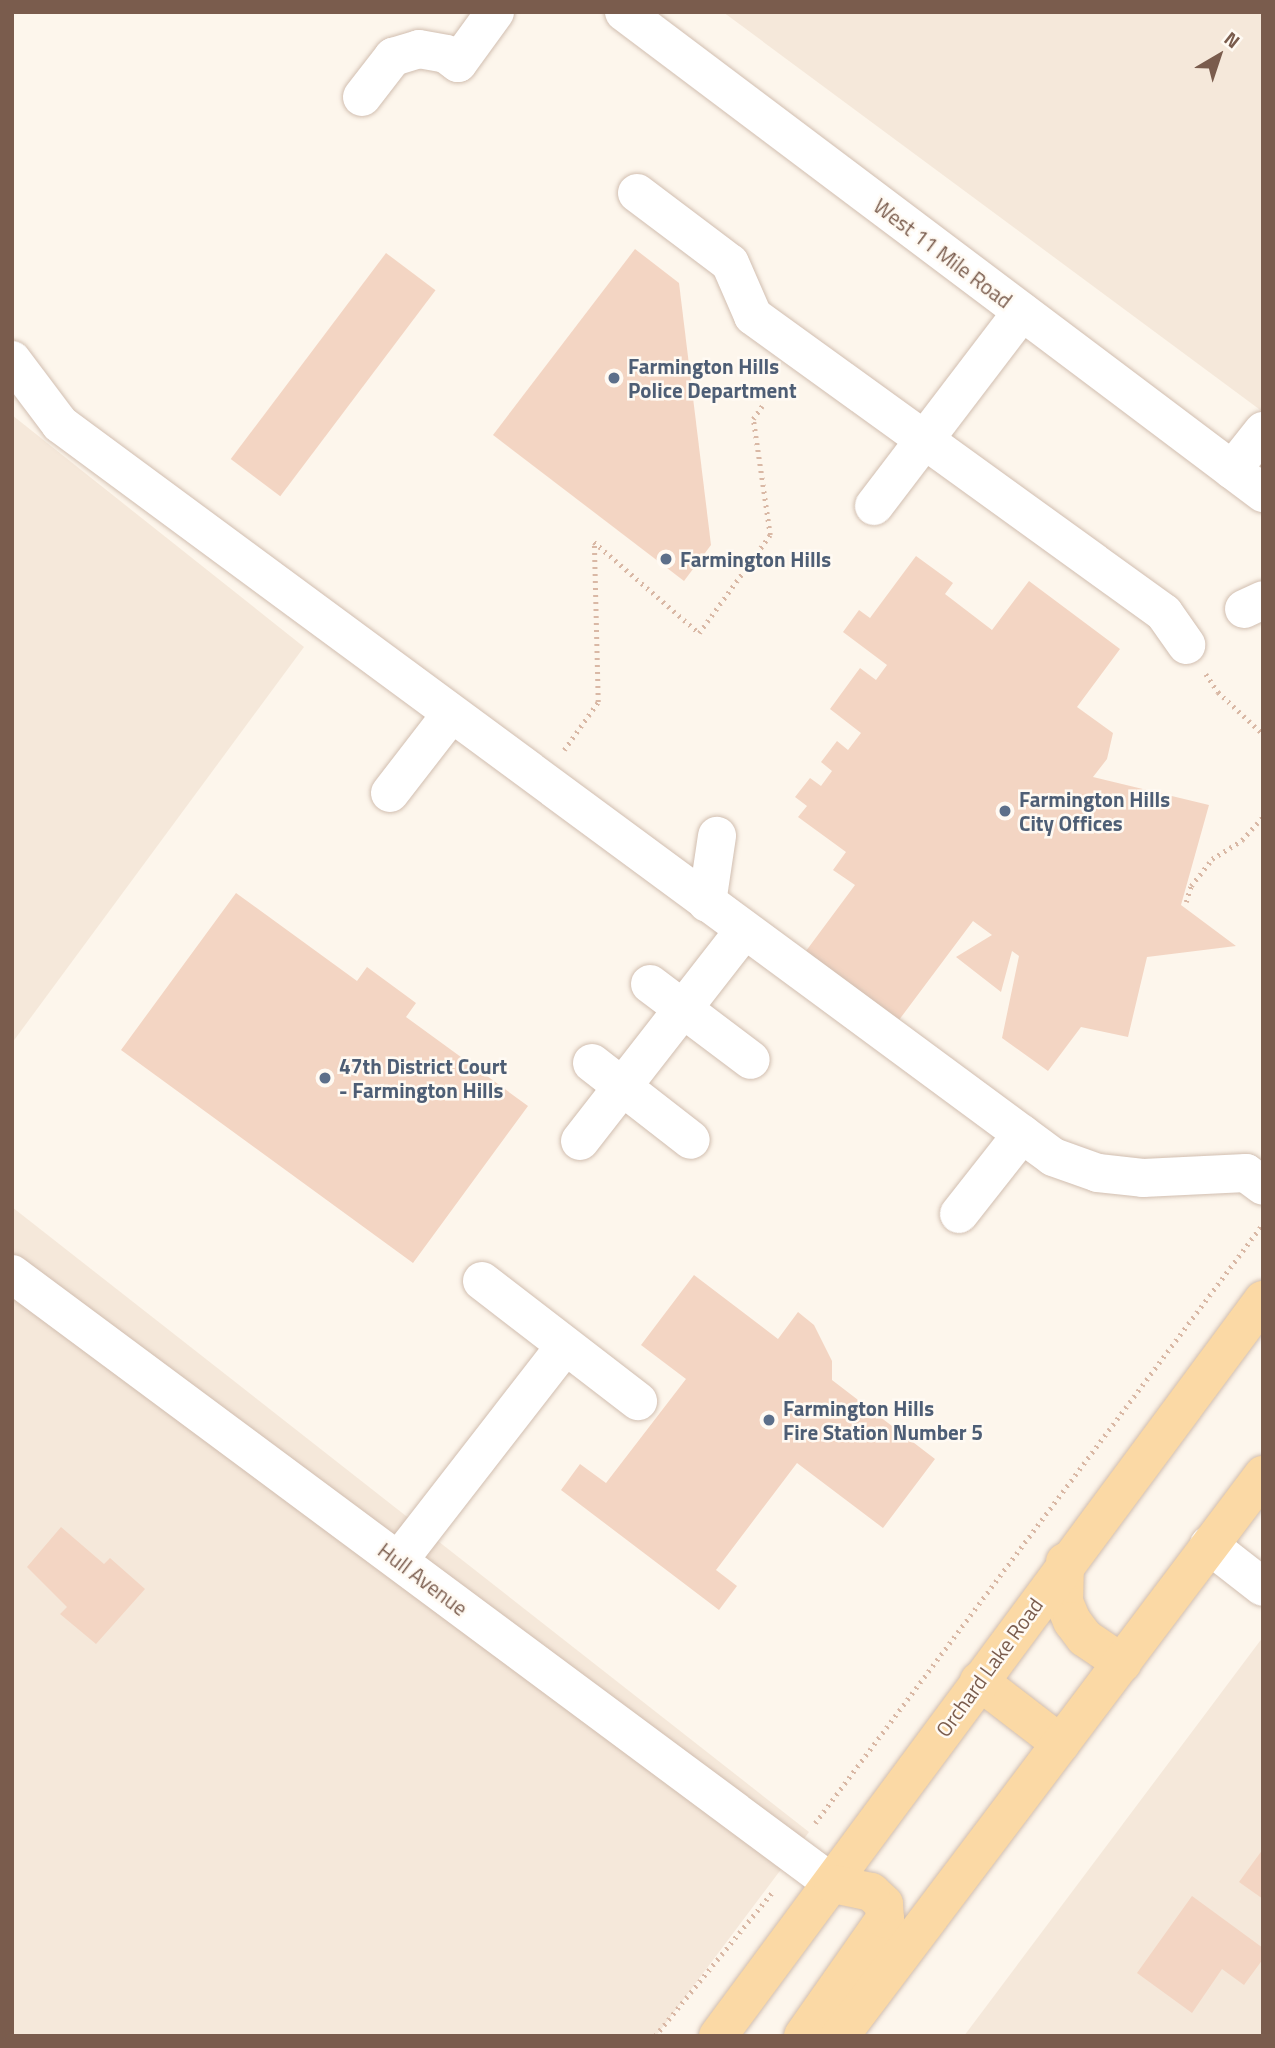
<!DOCTYPE html>
<html>
<head>
<meta charset="utf-8">
<style>
	body { margin:0 }
	#map { position:relative; width:1275px; height:2048px; overflow:hidden; background:#fdf6ec; font-family:"Titillium Web",sans-serif }
	div>[style] { position:absolute }
	.residential>* { inset:0; background:#f5e8da }
	.building>* { inset:0; background:#f3d5c3; transform-origin:0 0 }
	.path>* { height:4.5px; margin-top:-2.25px; transform-origin:0; background:repeating-linear-gradient(90deg,#d9b8a5 0 2px,transparent 0 7px) }
	.roads { filter:drop-shadow(0 0 2px #d1beb0) drop-shadow(0 0 2px #d1beb0) }
	.minor>* { height:38px; margin:-19px; padding:0 19px; transform-origin:19px; border-radius:19px; background:#fff }
	.major>* { height:38px; margin:-19px; padding:0 19px; transform-origin:19px; border-radius:19px; background:#fbd9a5 }
	.dots>* { width:19px; height:19px; translate:-50% -50%; box-sizing:border-box; border:4px solid #fffaf3; border-radius:50% }
	span { translate:-50% -50%; white-space:nowrap; text-align:center; line-height:1.15; -webkit-text-stroke:5px #fffaf3; paint-order:stroke }
	.street-label { font-size:21px; color:#7a5c4d }
	.service-label { font-size:21px; color:#4e5e75; font-weight:700 }
	.left { translate:0 -50%; text-align:left }
	.frame { position:absolute; inset:0; border:14px solid #7a5c4d; pointer-events:none }
	.north { position:absolute; left:1184px; top:21px; width:70px; height:70px; -webkit-text-stroke:5px #fffaf3; paint-order:stroke; rotate:39deg; font-size:19px; font-weight:700; line-height:28px; text-align:center; color:#7a5c4d }
	.north::after { content:''; display:block; margin:auto; width:24px; height:32px; background:#7a5c4d; clip-path:polygon(50% 0,100% 100%,50% 72%,0 100%) }
</style>
</head>
<body>
<div id="map">
	<div class="residential">
		<div style="clip-path:polygon(723px 12px,1263px 12px,1263px 412px)"></div>
		<div style="clip-path:polygon(12px 415px,304px 647px,12px 1043px)"></div>
		<div style="clip-path:polygon(12px 1207px,809px 1832px,656px 2036px,12px 2036px)"></div>
		<div style="clip-path:polygon(1263px 1637px,1263px 2036px,964px 2036px)"></div>
	</div>
	<div class="building">
		<div style="clip-path:polygon(635px 249px,679px 283px,711px 545px,684px 581px,493px 435px)"></div>
		<div style="left:386px;top:253px;width:62px;height:258px;rotate:37deg"></div>
		<div style="clip-path:polygon(916px 556px,953px 583px,945px 594px,992px 630px,1029px 581px,1120px 649px,1077px 707px,1113px 733px,1107px 759px,1093px 777px,1209px 805px,1181px 905px,1236px 946px,1147px 957px,1128px 1037px,1081px 1027px,1048px 1071px,1002px 1038px,1019px 956px,1012px 951px,1001px 992px,956px 957px,992px 935px,973px 921px,899px 1020px,806px 951px,855px 885px,833px 870px,846px 852px,798px 817px,807px 806px,795px 797px,810px 778px,821px 786px,832px 771px,821px 762px,837px 741px,848px 750px,861px 733px,830px 709px,860px 668px,876px 680px,887px 665px,843px 632px,859px 610px,870px 618px)"></div>
		<div style="clip-path:polygon(236px 893px,357px 981px,367px 967px,416px 1003px,406px 1017px,528px 1106px,413px 1263px,121px 1050px)"></div>
		<div style="clip-path:polygon(694px 1275px,778px 1339px,798px 1312px,814px 1325px,832px 1361px,832px 1380px,935px 1459px,883px 1528px,797px 1463px,716px 1570px,737px 1586px,719px 1610px,561px 1490px,580px 1464px,606px 1483px,686px 1379px,641px 1345px)"></div>
		<div style="clip-path:polygon(61px 1527px,104px 1564px,110px 1558px,145px 1589px,96px 1644px,60px 1614px,67px 1607px,27px 1567px)"></div>
		<div style="clip-path:polygon(1263px 1849px,1263px 1899px,1239px 1882px)"></div>
		<div style="clip-path:polygon(1192px 1896px,1263px 1948px,1263px 1959px,1244px 1985px,1222px 1969px,1192px 2013px,1137px 1973px)"></div>
	</div>
	<div class="path">
		<div style="left:1206px;top:674px;width:22px;rotate:56deg"></div>
		<div style="left:1218px;top:692px;width:62px;rotate:43deg"></div>
		<div style="left:564px;top:750px;width:59px;rotate:-54.7deg"></div>
		<div style="left:598px;top:702px;width:160px;rotate:-91.4deg"></div>
		<div style="left:594px;top:542px;width:139px;rotate:40.9deg"></div>
		<div style="left:699px;top:633px;width:121px;rotate:-54.1deg"></div>
		<div style="left:770px;top:535px;width:117px;rotate:-98.3deg"></div>
		<div style="left:753px;top:419px;width:16px;rotate:-55deg"></div>
		<div style="left:1186px;top:902px;width:17px;rotate:-73deg"></div>
		<div style="left:1191px;top:886px;width:34px;rotate:-52deg"></div>
		<div style="left:1212px;top:859px;width:36px;rotate:-32deg"></div>
		<div style="left:1242px;top:840px;width:31px;rotate:-48deg"></div>
		<div style="left:815px;top:1823px;width:747px;rotate:-53.22deg"></div>
		<div style="left:655px;top:2036px;width:188px;rotate:-50.8deg"></div>
	</div>
	<div class="roads">
		<div class="minor">
			<div style="left:624px;top:12px;width:800px;rotate:36.97deg"></div>
			<div style="left:362px;top:97px;width:51px;rotate:-52.2deg"></div>
			<div style="left:393px;top:57px;width:27px;rotate:-17deg"></div>
			<div style="left:419px;top:49px;width:27px;rotate:10deg"></div>
			<div style="left:446px;top:54px;width:15px;rotate:37deg"></div>
			<div style="left:458px;top:63px;width:63px;rotate:-54deg"></div>
			<div style="left:637px;top:193px;width:116px;rotate:37deg"></div>
			<div style="left:730px;top:263px;width:58px;rotate:66.5deg"></div>
			<div style="left:753px;top:316px;width:507px;rotate:35.85deg"></div>
			<div style="left:1164px;top:613px;width:39px;rotate:55deg"></div>
			<div style="left:12px;top:360px;width:80px;rotate:53.1deg"></div>
			<div style="left:60px;top:424px;width:1234px;rotate:36.43deg"></div>
			<div style="left:1053px;top:1157px;width:48px;rotate:19.6deg"></div>
			<div style="left:1098px;top:1173px;width:45px;rotate:6.3deg"></div>
			<div style="left:1143px;top:1178px;width:103px;rotate:-2.8deg"></div>
			<div style="left:1246px;top:1173px;width:21px;rotate:37deg"></div>
			<div style="left:1232px;top:470px;width:50px;rotate:-51.5deg"></div>
			<div style="left:874px;top:506px;width:244px;rotate:-52.7deg"></div>
			<div style="left:1244px;top:609px;width:21px;rotate:-25deg"></div>
			<div style="left:390px;top:793px;width:100px;rotate:-52.3deg"></div>
			<div style="left:707px;top:903px;width:68px;rotate:-81.5deg"></div>
			<div style="left:650px;top:984px;width:126px;rotate:37deg"></div>
			<div style="left:592px;top:1063px;width:125px;rotate:37.9deg"></div>
			<div style="left:580px;top:1141px;width:267px;rotate:-52.1deg"></div>
			<div style="left:959px;top:1214px;width:102px;rotate:-51.8deg"></div>
			<div style="left:12px;top:1274px;width:1023px;rotate:36.61deg"></div>
			<div style="left:482px;top:1281px;width:197px;rotate:37.6deg"></div>
			<div style="left:1209px;top:1545px;width:68px;rotate:37.9deg"></div>
			<div style="left:399px;top:1560px;width:271px;rotate:-52.2deg"></div>
		</div>
		<div class="major">
			<div style="left:1065px;top:1562px;width:40px;rotate:91.4deg"></div>
			<div style="left:1064px;top:1602px;width:21px;rotate:67deg"></div>
			<div style="left:1072px;top:1621px;width:21px;rotate:53deg"></div>
			<div style="left:1085px;top:1638px;width:45px;rotate:34deg"></div>
			<div style="left:979px;top:1681px;width:103px;rotate:37.5deg"></div>
			<div style="left:718px;top:2036px;width:916px;rotate:-53.48deg"></div>
			<div style="left:803px;top:2036px;width:143px;rotate:-55deg"></div>
			<div style="left:885px;top:1919px;width:15px;rotate:-94deg"></div>
			<div style="left:884px;top:1904px;width:18px;rotate:-137deg"></div>
			<div style="left:871px;top:1892px;width:39px;rotate:-168deg"></div>
			<div style="left:840px;top:2036px;width:703px;rotate:-52.98deg"></div>
		</div>
	</div>
	<div class="dots">
		<div style="left:614px;top:378px;background:#5c6f8a"></div>
		<div style="left:666px;top:559px;background:#5c6f8a"></div>
		<div style="left:1005px;top:811px;background:#5c6f8a"></div>
		<div style="left:325px;top:1078px;background:#5c6f8a"></div>
		<div style="left:769px;top:1420px;background:#5c6f8a"></div>
	</div>
	<div class="street-label">
		<span style="left:943px;top:253px;rotate:37deg">West 11 Mile Road</span>
		<span style="left:423px;top:1579px;rotate:37deg">Hull Avenue</span>
		<span style="left:989px;top:1667px;rotate:-54deg">Orchard Lake Road</span>
	</div>
	<div class="service-label">
		<span class="left" style="left:628px;top:378px">Farmington Hills<br>Police Department</span>
		<span class="left" style="left:680px;top:559px">Farmington Hills</span>
		<span class="left" style="left:1019px;top:811px">Farmington Hills<br>City Offices</span>
		<span class="left" style="left:339px;top:1078px">47th District Court<br>- Farmington Hills</span>
		<span class="left" style="left:783px;top:1420px">Farmington Hills<br>Fire Station Number 5</span>
	</div>
	<div class="frame"></div>
	<div class="north">N</div>
</div>
</body>
</html>
